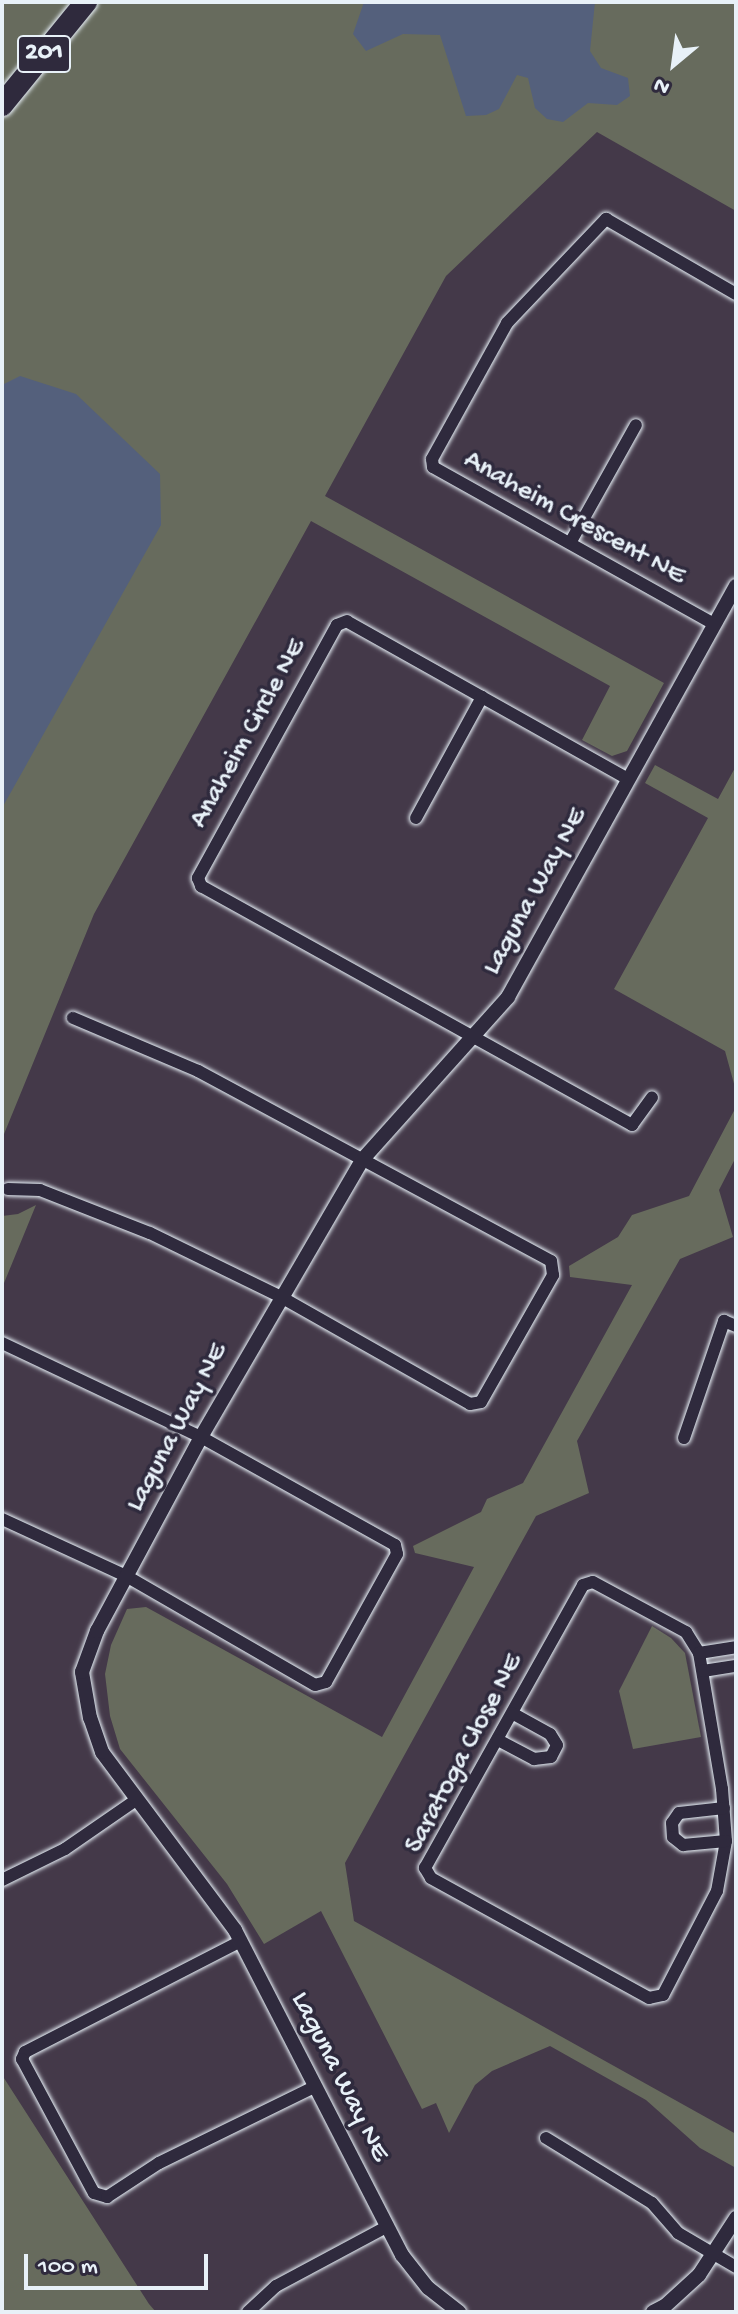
<!DOCTYPE html>
<html>
<head>
<meta charset="utf-8">
<style>
	body { margin:0 }
	#map { position:relative; width:738px; height:2314px; overflow:hidden; background:#443949; font-family:"Gochi Hand",sans-serif }
	div>[style] { position:absolute }
	.green>* { inset:0; background:#676b5d }
	.water>* { inset:0; background:#54607c }
	.roads { filter:drop-shadow(0 0 2px #e8f1f8) drop-shadow(0 0 2px #e8f1f8) }
	.minor>* { height:12px; margin:-6px; padding:0 6px; transform-origin:6px; border-radius:6px; background:#2f2a3d }
	.tertiary>* { height:14px; margin:-7px; padding:0 7px; transform-origin:7px; border-radius:7px; background:#2f2a3d }
	.motorway>* { height:22px; margin:-11px; padding:0 11px; transform-origin:11px; border-radius:11px; background:#2f2a3d }
	span { translate:-50% -50%; white-space:nowrap; text-align:center; line-height:1.15; -webkit-text-stroke:7px #2f2a3d; paint-order:stroke }
	.shield-label span { padding:2px 6px; background:#2f2a3d; border:2px solid; border-radius:6px; -webkit-text-stroke-width:0 }
	.shield-label { font-size:26px; color:#e8f1f8; font-weight:700 }
	.street-label { font-size:28px; color:#e8f1f8 }
	.frame { position:absolute; inset:0; border:4px solid #e8f1f8; pointer-events:none }
	.north { position:absolute; left:634px; top:24px; width:80px; height:80px; -webkit-text-stroke:6px #2f2a3d; paint-order:stroke; rotate:209deg; font-size:22px; font-weight:700; line-height:32px; text-align:center; color:#e8f1f8 }
	.north::after { content:''; display:block; margin:auto; width:28px; height:36px; background:#e8f1f8; clip-path:polygon(50% 0,100% 100%,50% 72%,0 100%) }
	.scale { position:absolute; left:24px; top:2254px; width:184px; height:36px; box-sizing:border-box; border:4px solid #e8f1f8; border-top:0; padding-left:10px; font-size:24px; line-height:28px; white-space:nowrap; color:#e8f1f8; -webkit-text-stroke:6px #2f2a3d; paint-order:stroke }
</style>
</head>
<body>
<div id="map">
	<div class="green">
		<div style="clip-path:polygon(2px 2px,736px 2px,736px 211px,597px 132px,446px 276px,325px 496px,664px 683px,627px 751px,612px 756px,582px 740px,610px 686px,311px 521px,94px 914px,2px 1139px)"></div>
		<div style="clip-path:polygon(655px 765px,718px 799px,736px 766px,736px 1091px,725px 1051px,614px 989px,708px 818px,645px 783px)"></div>
		<div style="clip-path:polygon(736px 1107px,736px 1157px,719px 1190px,733px 1237px,680px 1259px,577px 1441px,589px 1493px,536px 1516px,345px 1863px,354px 1921px,736px 2134px,736px 2168px,700px 2148px,646px 2100px,550px 2046px,492px 2071px,475px 2085px,449px 2133px,436px 2103px,422px 2109px,321px 1911px,264px 1944px,227px 1884px,120px 1749px,110px 1716px,105px 1674px,111px 1645px,127px 1609px,146px 1607px,382px 1737px,474px 1567px,415px 1553px,413px 1546px,481px 1512px,487px 1499px,523px 1483px,632px 1285px,570px 1277px,569px 1266px,618px 1237px,632px 1215px,689px 1196px)"></div>
		<div style="clip-path:polygon(36px 1205px,2px 1288px,2px 1216px,18px 1214px)"></div>
		<div style="clip-path:polygon(652px 1626px,671px 1638px,685px 1653px,701px 1737px,633px 1749px,619px 1691px)"></div>
		<div style="clip-path:polygon(2px 2075px,149px 2304px,156px 2312px,2px 2312px)"></div>
	</div>
	<div class="water">
		<div style="clip-path:polygon(364px 2px,595px 2px,590px 51px,601px 68px,628px 78px,630px 96px,617px 105px,588px 103px,563px 122px,547px 119px,535px 108px,528px 78px,517px 75px,499px 109px,486px 115px,466px 116px,440px 35px,403px 34px,366px 51px,353px 34px)"></div>
		<div style="clip-path:polygon(20px 376px,76px 394px,160px 474px,161px 525px,2px 808px,2px 385px)"></div>
	</div>
	<div class="roads">
		<div class="minor">
			<div style="left:570px;top:543px;width:135px;rotate:-60.8deg"></div>
			<div style="left:714px;top:624px;width:322px;rotate:-150.8deg"></div>
			<div style="left:433px;top:467px;width:8px;rotate:-97deg"></div>
			<div style="left:432px;top:459px;width:155px;rotate:-61.1deg"></div>
			<div style="left:507px;top:323px;width:144px;rotate:-46.4deg"></div>
			<div style="left:606px;top:219px;width:150px;rotate:30deg"></div>
			<div style="left:628px;top:779px;width:322px;rotate:-150.7deg"></div>
			<div style="left:347px;top:621px;width:11px;rotate:158deg"></div>
			<div style="left:337px;top:625px;width:289px;rotate:118.8deg"></div>
			<div style="left:198px;top:878px;width:9px;rotate:69deg"></div>
			<div style="left:201px;top:886px;width:493px;rotate:29deg"></div>
			<div style="left:632px;top:1125px;width:34px;rotate:-54deg"></div>
			<div style="left:416px;top:818px;width:138px;rotate:-61.4deg"></div>
			<div style="left:8px;top:1189px;width:32px;rotate:2deg"></div>
			<div style="left:40px;top:1190px;width:118px;rotate:21.4deg"></div>
			<div style="left:150px;top:1233px;width:146px;rotate:26deg"></div>
			<div style="left:281px;top:1297px;width:217px;rotate:29.5deg"></div>
			<div style="left:470px;top:1404px;width:11px;rotate:-10deg"></div>
			<div style="left:481px;top:1402px;width:146px;rotate:-60.4deg"></div>
			<div style="left:553px;top:1275px;width:14px;rotate:-98deg"></div>
			<div style="left:551px;top:1261px;width:401px;rotate:-151.7deg"></div>
			<div style="left:198px;top:1071px;width:136px;rotate:-157deg"></div>
			<div style="left:2px;top:1343px;width:220px;rotate:25.3deg"></div>
			<div style="left:201px;top:1437px;width:222px;rotate:29.1deg"></div>
			<div style="left:395px;top:1545px;width:9px;rotate:77deg"></div>
			<div style="left:397px;top:1554px;width:146px;rotate:119deg"></div>
			<div style="left:326px;top:1682px;width:11px;rotate:165deg"></div>
			<div style="left:315px;top:1685px;width:218px;rotate:-150deg"></div>
			<div style="left:126px;top:1576px;width:136px;rotate:-155.3deg"></div>
			<div style="left:684px;top:1438px;width:124px;rotate:-71.1deg"></div>
			<div style="left:724px;top:1321px;width:13px;rotate:23deg"></div>
			<div style="left:593px;top:1582px;width:106px;rotate:28.3deg"></div>
			<div style="left:686px;top:1632px;width:25px;rotate:58deg"></div>
			<div style="left:699px;top:1653px;width:138px;rotate:80.4deg"></div>
			<div style="left:722px;top:1789px;width:52px;rotate:85.6deg"></div>
			<div style="left:726px;top:1841px;width:51px;rotate:100.2deg"></div>
			<div style="left:717px;top:1891px;width:117px;rotate:117.4deg"></div>
			<div style="left:663px;top:1995px;width:14px;rotate:168deg"></div>
			<div style="left:649px;top:1998px;width:249px;rotate:-151.2deg"></div>
			<div style="left:431px;top:1878px;width:12px;rotate:-121deg"></div>
			<div style="left:425px;top:1868px;width:324px;rotate:-60.8deg"></div>
			<div style="left:583px;top:1585px;width:10px;rotate:-17deg"></div>
			<div style="left:699px;top:1653px;width:37px;rotate:-9deg"></div>
			<div style="left:703px;top:1671px;width:33px;rotate:-9deg"></div>
			<div style="left:498px;top:1740px;width:41px;rotate:27.8deg"></div>
			<div style="left:534px;top:1759px;width:17px;rotate:-7deg"></div>
			<div style="left:551px;top:1757px;width:13px;rotate:-63deg"></div>
			<div style="left:557px;top:1745px;width:13px;rotate:-122deg"></div>
			<div style="left:550px;top:1734px;width:43px;rotate:-151.1deg"></div>
			<div style="left:724px;top:1808px;width:45px;rotate:173.7deg"></div>
			<div style="left:679px;top:1813px;width:12px;rotate:125deg"></div>
			<div style="left:672px;top:1823px;width:14px;rotate:86deg"></div>
			<div style="left:673px;top:1837px;width:13px;rotate:39deg"></div>
			<div style="left:683px;top:1845px;width:43px;rotate:-5.3deg"></div>
			<div style="left:2px;top:1880px;width:70px;rotate:-26.2deg"></div>
			<div style="left:65px;top:1849px;width:86px;rotate:-34.6deg"></div>
			<div style="left:241px;top:1941px;width:243px;rotate:152.8deg"></div>
			<div style="left:25px;top:2052px;width:8px;rotate:113deg"></div>
			<div style="left:22px;top:2059px;width:152px;rotate:61.8deg"></div>
			<div style="left:94px;top:2193px;width:14px;rotate:17deg"></div>
			<div style="left:107px;top:2197px;width:62px;rotate:-33.2deg"></div>
			<div style="left:159px;top:2163px;width:173px;rotate:-26.1deg"></div>
			<div style="left:546px;top:2138px;width:124px;rotate:31.5deg"></div>
			<div style="left:652px;top:2203px;width:40px;rotate:49deg"></div>
			<div style="left:678px;top:2233px;width:67px;rotate:30.4deg"></div>
			<div style="left:248px;top:2312px;width:38px;rotate:-43deg"></div>
			<div style="left:276px;top:2286px;width:125px;rotate:-28.2deg"></div>
		</div>
		<div class="tertiary">
			<div style="left:459px;top:2312px;width:39px;rotate:-142deg"></div>
			<div style="left:428px;top:2288px;width:42px;rotate:-128.2deg"></div>
			<div style="left:402px;top:2255px;width:365px;rotate:-117.2deg"></div>
			<div style="left:235px;top:1930px;width:222px;rotate:-126.8deg"></div>
			<div style="left:102px;top:1752px;width:36px;rotate:-109deg"></div>
			<div style="left:90px;top:1718px;width:47px;rotate:-99.9deg"></div>
			<div style="left:82px;top:1672px;width:44px;rotate:-69.9deg"></div>
			<div style="left:97px;top:1631px;width:220px;rotate:-61.8deg"></div>
			<div style="left:201px;top:1437px;width:320px;rotate:-59.8deg"></div>
			<div style="left:362px;top:1160px;width:219px;rotate:-48.1deg"></div>
			<div style="left:508px;top:997px;width:470px;rotate:-61deg"></div>
			<div style="left:653px;top:2312px;width:13px;rotate:-27deg"></div>
			<div style="left:665px;top:2306px;width:46px;rotate:-42.4deg"></div>
			<div style="left:699px;top:2275px;width:68px;rotate:-57deg"></div>
		</div>
		<div class="motorway">
			<div style="left:2px;top:105px;width:133px;rotate:-50.8deg"></div>
		</div>
	</div>
	<div class="shield-label">
		<span style="left:44px;top:54px">201</span>
	</div>
	<div class="street-label">
		<span style="left:574px;top:519px;rotate:29deg">Anaheim Crescent NE</span>
		<span style="left:249px;top:734px;rotate:-61deg">Anaheim Circle NE</span>
		<span style="left:536px;top:892px;rotate:-61deg">Laguna Way NE</span>
		<span style="left:178px;top:1428px;rotate:-62deg">Laguna Way NE</span>
		<span style="left:465px;top:1754px;rotate:-62deg">Saratoga Close NE</span>
		<span style="left:339px;top:2077px;rotate:63deg">Laguna Way NE</span>
	</div>
	<div class="frame"></div>
	<div class="north">N</div>
	<div class="scale">100 m</div>
</div>
</body>
</html>
